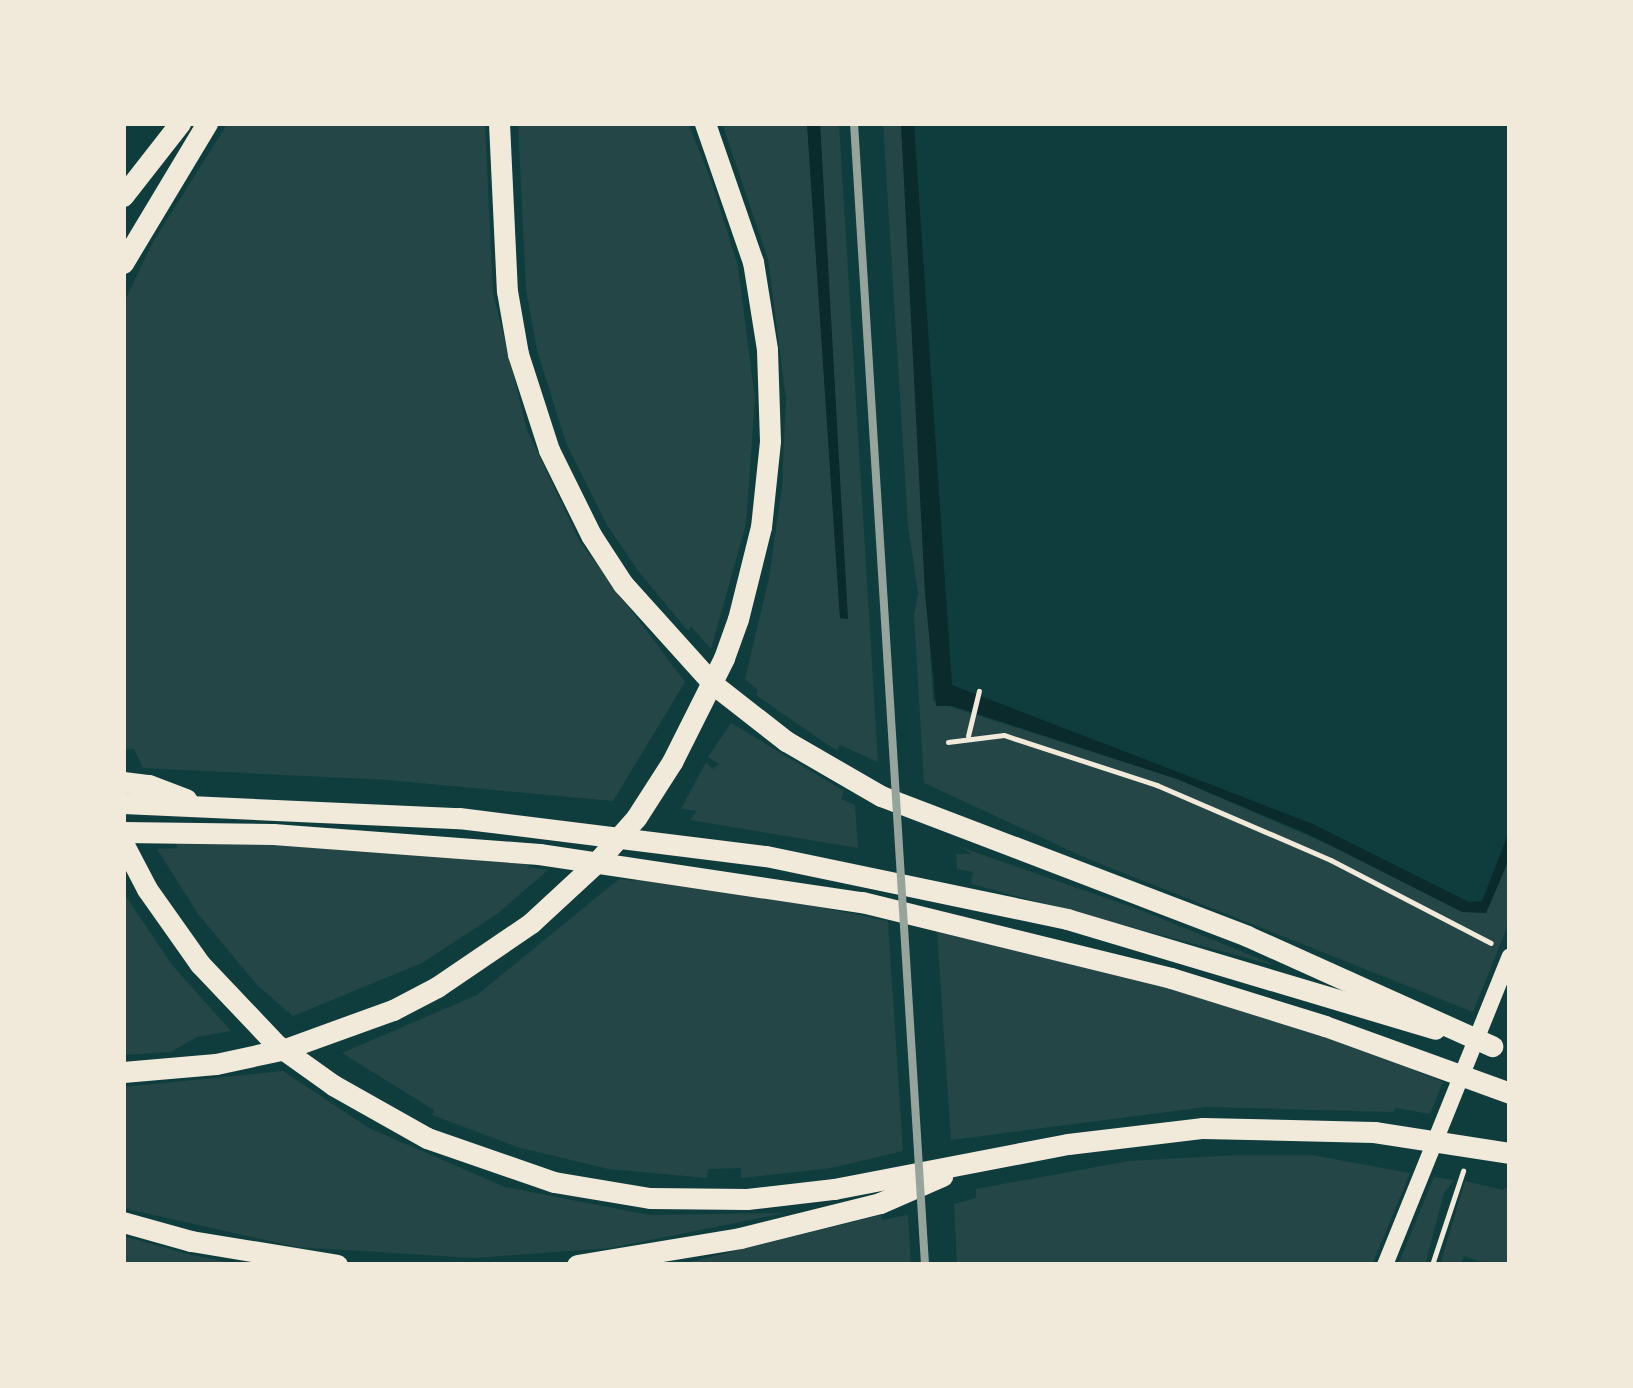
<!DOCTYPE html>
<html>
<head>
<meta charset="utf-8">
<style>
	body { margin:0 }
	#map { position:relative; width:1633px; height:1388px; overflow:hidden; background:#0f3d3e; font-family:"Archivo Narrow",sans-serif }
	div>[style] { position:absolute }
	.green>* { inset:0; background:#244646 }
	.water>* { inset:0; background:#0a2a2b }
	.path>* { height:4.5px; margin:-2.25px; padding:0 2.25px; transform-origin:2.25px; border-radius:2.25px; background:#f1e9da }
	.tertiary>* { height:16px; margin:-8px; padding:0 8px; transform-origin:8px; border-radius:8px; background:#f1e9da }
	.trunk>* { height:21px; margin:-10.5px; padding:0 10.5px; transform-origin:10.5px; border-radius:10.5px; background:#f1e9da }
	.rail>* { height:8px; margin:-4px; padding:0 4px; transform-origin:4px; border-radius:4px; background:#97a49c }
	span { translate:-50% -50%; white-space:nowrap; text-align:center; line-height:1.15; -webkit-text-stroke:12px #f1e9da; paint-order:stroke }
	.frame { position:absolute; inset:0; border:126px solid #f1e9da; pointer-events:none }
</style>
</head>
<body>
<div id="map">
	<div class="green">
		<div style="clip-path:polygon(228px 123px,485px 123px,493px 293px,527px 430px,580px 542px,685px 682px,613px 801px,388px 780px,143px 768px,134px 749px,123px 749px,123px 304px,154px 240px)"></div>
		<div style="clip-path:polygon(518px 123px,688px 123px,711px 180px,738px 266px,755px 399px,746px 524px,711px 649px,691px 626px,688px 631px,639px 572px,607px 525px,566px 443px,537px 350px,526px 289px)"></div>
		<div style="clip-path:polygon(722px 123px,807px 123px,840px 617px,847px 619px,820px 123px,839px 123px,878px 762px,840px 745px,837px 750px,831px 747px,756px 695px,758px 690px,745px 679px,769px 578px,782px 486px,786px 399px,768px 259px)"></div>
		<div style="clip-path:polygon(883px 123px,901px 123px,933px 701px,1177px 779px,1486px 913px,1510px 857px,1510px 920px,1473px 1012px,1086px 858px,924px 783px,914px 615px,918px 594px,908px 525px)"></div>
		<div style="clip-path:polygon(731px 723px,844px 791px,841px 799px,855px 805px,858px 848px,690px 820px,697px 811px,681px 809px,706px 762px,713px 769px,719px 764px,708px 757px)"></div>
		<div style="clip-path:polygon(176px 843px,309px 845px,531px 863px,528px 867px,548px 870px,497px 914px,422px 963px,293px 1016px,257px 985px,198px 914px,157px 849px,177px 848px)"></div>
		<div style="clip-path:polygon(960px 847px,1143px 911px,1277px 966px,971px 884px,973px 872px,957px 869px,956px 854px,972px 854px)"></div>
		<div style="clip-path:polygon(644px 872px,888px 921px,903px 1151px,831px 1168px,741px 1178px,741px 1168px,708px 1169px,707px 1178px,608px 1169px,517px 1147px,432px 1115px,434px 1110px,342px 1053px,477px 995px,619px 879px,635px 881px)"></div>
		<div style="clip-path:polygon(123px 892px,172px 965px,231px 1031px,197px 1037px,171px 1052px,123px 1055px)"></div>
		<div style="clip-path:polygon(937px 931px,1166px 984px,1412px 1064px,1411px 1069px,1443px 1082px,1430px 1114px,1396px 1108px,1393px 1112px,1206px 1107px,951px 1140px)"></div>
		<div style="clip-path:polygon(283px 1071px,369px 1128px,505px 1187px,649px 1215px,785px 1213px,610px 1248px,474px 1258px,296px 1247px,123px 1208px,123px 1087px)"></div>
		<div style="clip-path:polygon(1235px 1155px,1312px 1155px,1410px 1173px,1372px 1265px,957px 1265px,954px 1204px,976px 1198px,976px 1189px,1129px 1161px)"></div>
		<div style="clip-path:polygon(1434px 1177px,1454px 1180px,1444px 1193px,1425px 1265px,1398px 1265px)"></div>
		<div style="clip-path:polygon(1465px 1181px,1503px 1190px,1510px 1184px,1510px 1265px,1475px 1265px,1488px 1264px,1464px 1256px,1460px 1265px,1440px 1265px)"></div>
		<div style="clip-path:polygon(881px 1215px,882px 1220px,908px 1215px,911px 1265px,678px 1265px)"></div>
		<div style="clip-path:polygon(123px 1236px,188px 1254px,242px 1265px,123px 1265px)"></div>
	</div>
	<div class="water">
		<div style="clip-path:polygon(807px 123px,820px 123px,848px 619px,840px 618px)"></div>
		<div style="clip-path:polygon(901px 123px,914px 123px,952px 685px,1313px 824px,1469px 902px,1482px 901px,1510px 829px,1510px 857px,1486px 913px,1462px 912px,1308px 834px,1177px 779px,953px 706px,936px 706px,925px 594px)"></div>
	</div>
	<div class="path">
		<div style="left:968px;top:736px;width:46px;rotate:-76.3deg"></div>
		<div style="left:948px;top:742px;width:56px;rotate:-7.1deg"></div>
		<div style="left:1004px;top:735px;width:161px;rotate:18.1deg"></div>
		<div style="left:1157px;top:785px;width:189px;rotate:23.3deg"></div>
		<div style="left:1331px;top:860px;width:180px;rotate:27.4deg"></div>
		<div style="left:1432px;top:1265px;width:99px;rotate:-71.7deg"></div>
	</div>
	<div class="tertiary">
		<div style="left:1385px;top:1265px;width:333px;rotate:-68deg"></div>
	</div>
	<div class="trunk">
		<div style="left:499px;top:123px;width:168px;rotate:87.3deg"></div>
		<div style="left:507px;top:291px;width:64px;rotate:80.1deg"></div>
		<div style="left:518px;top:354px;width:101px;rotate:72.1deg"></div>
		<div style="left:549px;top:450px;width:95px;rotate:63.7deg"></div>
		<div style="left:591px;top:535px;width:59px;rotate:56.9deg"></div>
		<div style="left:623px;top:584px;width:135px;rotate:48deg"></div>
		<div style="left:713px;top:684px;width:93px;rotate:38deg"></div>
		<div style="left:786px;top:741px;width:110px;rotate:30.1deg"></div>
		<div style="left:881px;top:796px;width:392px;rotate:20.9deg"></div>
		<div style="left:1247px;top:936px;width:269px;rotate:24.2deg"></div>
		<div style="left:123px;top:196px;width:93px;rotate:-52deg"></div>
		<div style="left:123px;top:263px;width:163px;rotate:-59deg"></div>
		<div style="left:123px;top:782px;width:26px;rotate:7deg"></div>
		<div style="left:149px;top:785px;width:40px;rotate:21deg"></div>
		<div style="left:123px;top:803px;width:336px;rotate:2.6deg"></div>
		<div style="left:459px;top:818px;width:309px;rotate:7.1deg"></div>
		<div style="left:766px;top:856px;width:308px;rotate:11.8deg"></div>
		<div style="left:1067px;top:919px;width:384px;rotate:16.6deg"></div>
		<div style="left:123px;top:832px;width:150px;rotate:0.8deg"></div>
		<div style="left:273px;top:834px;width:267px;rotate:4.3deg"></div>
		<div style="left:539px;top:854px;width:327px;rotate:8.5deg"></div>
		<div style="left:862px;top:902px;width:318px;rotate:13.8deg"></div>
		<div style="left:1171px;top:978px;width:161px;rotate:17.3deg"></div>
		<div style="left:1325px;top:1026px;width:197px;rotate:19.9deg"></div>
		<div style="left:123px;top:843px;width:52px;rotate:62.4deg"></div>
		<div style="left:147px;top:889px;width:92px;rotate:54.8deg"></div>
		<div style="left:200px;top:964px;width:112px;rotate:46.5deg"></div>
		<div style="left:277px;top:1045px;width:69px;rotate:35.5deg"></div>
		<div style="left:333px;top:1085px;width:108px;rotate:29.4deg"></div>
		<div style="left:427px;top:1138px;width:134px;rotate:19.1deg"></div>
		<div style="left:554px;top:1182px;width:97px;rotate:9.5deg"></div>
		<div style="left:650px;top:1198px;width:97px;rotate:0.6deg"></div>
		<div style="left:747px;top:1199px;width:88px;rotate:-6.6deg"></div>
		<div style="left:834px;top:1189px;width:238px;rotate:-10.9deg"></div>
		<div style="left:1068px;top:1144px;width:136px;rotate:-6.8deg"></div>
		<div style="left:1203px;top:1128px;width:171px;rotate:1.3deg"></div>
		<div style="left:1374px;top:1132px;width:138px;rotate:8.8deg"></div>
		<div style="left:123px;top:1072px;width:93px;rotate:-4.9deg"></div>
		<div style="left:216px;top:1064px;width:71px;rotate:-12.3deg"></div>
		<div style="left:285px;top:1049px;width:115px;rotate:-19.9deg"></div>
		<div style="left:393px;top:1010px;width:50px;rotate:-27.6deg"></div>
		<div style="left:437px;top:987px;width:114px;rotate:-34.2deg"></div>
		<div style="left:531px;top:923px;width:88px;rotate:-42.7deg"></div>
		<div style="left:596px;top:863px;width:60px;rotate:-48.4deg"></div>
		<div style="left:636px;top:818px;width:67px;rotate:-57.3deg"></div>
		<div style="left:672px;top:762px;width:116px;rotate:-63.4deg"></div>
		<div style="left:724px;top:658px;width:41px;rotate:-70.3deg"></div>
		<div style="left:738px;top:619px;width:95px;rotate:-76deg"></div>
		<div style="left:761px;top:527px;width:86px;rotate:-84deg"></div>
		<div style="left:770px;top:441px;width:92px;rotate:-91.9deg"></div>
		<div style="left:767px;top:349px;width:88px;rotate:-99.1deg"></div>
		<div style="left:753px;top:262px;width:147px;rotate:-109.1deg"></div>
		<div style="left:123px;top:1222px;width:71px;rotate:15.6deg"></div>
		<div style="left:191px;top:1241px;width:148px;rotate:9.3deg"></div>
		<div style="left:577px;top:1265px;width:165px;rotate:-9.4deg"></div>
		<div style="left:740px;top:1238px;width:144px;rotate:-14deg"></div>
		<div style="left:880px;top:1203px;width:68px;rotate:-23.5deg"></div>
	</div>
	<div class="rail">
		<div style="left:854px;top:123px;width:1144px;rotate:86.44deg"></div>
	</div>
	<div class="frame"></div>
</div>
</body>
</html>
